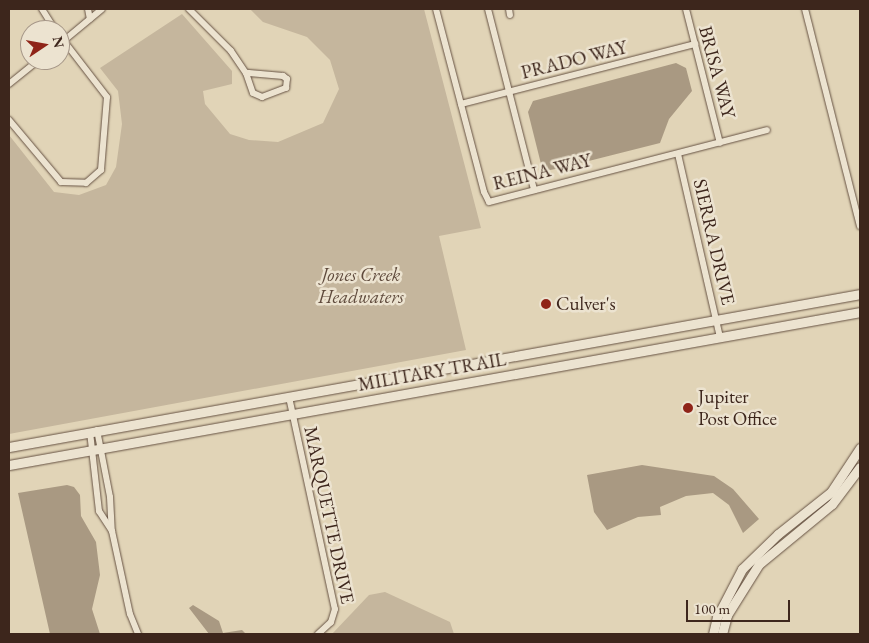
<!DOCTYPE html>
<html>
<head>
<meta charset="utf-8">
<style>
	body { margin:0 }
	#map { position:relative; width:869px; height:643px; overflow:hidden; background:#e1d4b7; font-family:"EB Garamond",serif }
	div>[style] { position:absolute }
	.green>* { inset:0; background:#c5b69d }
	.water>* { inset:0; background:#a99982 }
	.roads { filter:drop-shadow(0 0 1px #665243) drop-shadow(0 0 1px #665243) }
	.street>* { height:6px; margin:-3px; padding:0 3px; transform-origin:3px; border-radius:3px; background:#ece3d0 }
	.secondary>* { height:9px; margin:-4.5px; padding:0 4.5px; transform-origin:4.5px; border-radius:4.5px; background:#ece3d0 }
	.dots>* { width:14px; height:14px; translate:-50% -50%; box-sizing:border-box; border:2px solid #ece3d0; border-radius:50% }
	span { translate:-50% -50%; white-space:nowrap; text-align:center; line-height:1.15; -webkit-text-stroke:5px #ece3d0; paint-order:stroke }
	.street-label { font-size:19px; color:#3d261c }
	.park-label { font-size:19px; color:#5f4a3c; font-style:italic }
	.poi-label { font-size:19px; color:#3d261c }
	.left { translate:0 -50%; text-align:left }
	.frame { position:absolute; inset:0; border:10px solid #3d261c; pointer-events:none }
	.north { position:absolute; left:20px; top:20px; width:50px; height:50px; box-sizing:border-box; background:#ece3d0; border:1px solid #a69788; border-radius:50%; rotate:78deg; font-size:14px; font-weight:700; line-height:20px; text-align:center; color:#3d261c }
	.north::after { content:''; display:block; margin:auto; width:18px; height:22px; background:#8f2418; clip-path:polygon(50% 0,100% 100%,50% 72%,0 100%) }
	.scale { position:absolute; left:686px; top:600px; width:104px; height:22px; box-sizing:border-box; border:2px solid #3d261c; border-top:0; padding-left:6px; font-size:15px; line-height:18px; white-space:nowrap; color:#3d261c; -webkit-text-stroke:4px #ece3d0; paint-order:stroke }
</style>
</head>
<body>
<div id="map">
	<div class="green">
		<div style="clip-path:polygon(250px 9px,424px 9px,481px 228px,439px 236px,466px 350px,9px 434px,9px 135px,54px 192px,79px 195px,106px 185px,116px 167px,122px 124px,118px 91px,100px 68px,182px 14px,232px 71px,232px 84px,203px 91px,205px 104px,230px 134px,249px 140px,278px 142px,323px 123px,339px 89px,330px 60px,307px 37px,263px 22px)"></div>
		<div style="clip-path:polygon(385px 592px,450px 622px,454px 634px,332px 634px,369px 595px)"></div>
	</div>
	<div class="water">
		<div style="clip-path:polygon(676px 63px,686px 68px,692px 91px,669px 119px,660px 143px,561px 168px,550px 170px,542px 168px,528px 112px,533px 101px)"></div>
		<div style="clip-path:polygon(642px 465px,714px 476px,733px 489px,759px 519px,743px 533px,729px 505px,713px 493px,686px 496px,660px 507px,661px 515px,638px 517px,607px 530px,594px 512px,587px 475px)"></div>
		<div style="clip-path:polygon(67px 485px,74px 487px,80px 495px,81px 516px,96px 542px,100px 575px,92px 609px,100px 634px,50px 634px,18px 493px)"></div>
		<div style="clip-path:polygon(193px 605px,219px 621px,223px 633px,242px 630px,246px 634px,209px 634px,189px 608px)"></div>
	</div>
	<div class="roads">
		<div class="street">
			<div style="left:42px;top:9px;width:25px;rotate:58deg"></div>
			<div style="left:88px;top:9px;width:10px;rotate:79deg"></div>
			<div style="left:189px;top:9px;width:59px;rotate:45deg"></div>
			<div style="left:231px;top:51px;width:27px;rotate:56deg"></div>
			<div style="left:246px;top:73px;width:21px;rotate:71deg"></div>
			<div style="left:253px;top:93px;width:10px;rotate:24deg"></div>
			<div style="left:262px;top:97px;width:26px;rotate:-21deg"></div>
			<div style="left:286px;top:88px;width:9px;rotate:-84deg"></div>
			<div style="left:287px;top:79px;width:5px;rotate:-143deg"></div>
			<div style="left:283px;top:76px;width:37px;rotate:-175deg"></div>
			<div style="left:436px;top:9px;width:189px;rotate:75.3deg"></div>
			<div style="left:484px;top:192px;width:11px;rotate:63deg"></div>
			<div style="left:489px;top:202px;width:287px;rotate:-14.5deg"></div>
			<div style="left:488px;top:9px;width:187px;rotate:75.7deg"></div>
			<div style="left:509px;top:9px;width:6px;rotate:81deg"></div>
			<div style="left:686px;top:9px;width:138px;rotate:75.8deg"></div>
			<div style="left:805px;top:9px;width:224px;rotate:75.8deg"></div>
			<div style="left:61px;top:43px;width:53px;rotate:-39.7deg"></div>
			<div style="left:9px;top:84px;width:38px;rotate:-39deg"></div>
			<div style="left:461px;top:104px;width:242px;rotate:-14.4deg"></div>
			<div style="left:9px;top:120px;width:81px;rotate:50deg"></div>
			<div style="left:61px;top:182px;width:25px;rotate:2deg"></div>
			<div style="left:86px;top:183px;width:20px;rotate:-41deg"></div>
			<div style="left:101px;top:170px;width:73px;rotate:-85.3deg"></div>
			<div style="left:107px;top:97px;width:77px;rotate:-127.6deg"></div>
			<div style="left:678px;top:154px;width:188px;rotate:77.1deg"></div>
			<div style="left:289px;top:397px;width:217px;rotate:77.8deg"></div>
			<div style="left:335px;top:609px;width:14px;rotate:107deg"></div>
			<div style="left:331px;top:622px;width:18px;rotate:137deg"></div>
			<div style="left:97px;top:430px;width:68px;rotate:79deg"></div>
			<div style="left:110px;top:497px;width:34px;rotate:87deg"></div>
			<div style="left:90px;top:432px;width:80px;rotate:83.5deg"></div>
			<div style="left:99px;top:511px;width:24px;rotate:57deg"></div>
			<div style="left:112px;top:531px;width:85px;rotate:77.8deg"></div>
			<div style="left:130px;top:614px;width:22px;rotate:68deg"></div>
		</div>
		<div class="secondary">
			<div style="left:9px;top:447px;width:865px;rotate:-10.19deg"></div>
			<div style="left:9px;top:465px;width:865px;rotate:-10.19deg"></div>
			<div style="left:713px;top:634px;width:17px;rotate:-77deg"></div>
			<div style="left:717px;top:617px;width:54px;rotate:-62.5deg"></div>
			<div style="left:742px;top:569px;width:50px;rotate:-44.2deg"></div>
			<div style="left:778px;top:534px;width:68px;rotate:-38.4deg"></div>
			<div style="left:831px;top:492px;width:53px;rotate:-56.6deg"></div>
			<div style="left:722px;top:634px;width:20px;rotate:-75deg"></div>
			<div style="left:727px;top:615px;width:60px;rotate:-57.9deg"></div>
			<div style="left:759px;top:564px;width:94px;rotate:-39.4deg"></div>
			<div style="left:832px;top:504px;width:46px;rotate:-52.9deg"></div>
		</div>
	</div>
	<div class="dots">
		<div style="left:546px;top:304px;background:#8f2418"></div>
		<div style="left:688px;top:408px;background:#8f2418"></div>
	</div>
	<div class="street-label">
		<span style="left:574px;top:60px;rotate:-14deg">PRADO WAY</span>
		<span style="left:717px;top:72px;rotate:75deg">BRISA WAY</span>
		<span style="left:542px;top:172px;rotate:-14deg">REINA WAY</span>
		<span style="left:714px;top:242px;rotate:77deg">SIERRA DRIVE</span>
		<span style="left:432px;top:372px;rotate:-10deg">MILITARY TRAIL</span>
		<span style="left:329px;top:515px;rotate:78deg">MARQUETTE DRIVE</span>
	</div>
	<div class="park-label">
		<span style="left:361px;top:286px">Jones Creek<br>Headwaters</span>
	</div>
	<div class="poi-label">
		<span class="left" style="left:556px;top:304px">Culver's</span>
		<span class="left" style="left:698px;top:408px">Jupiter<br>Post Office</span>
	</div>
	<div class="frame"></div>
	<div class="north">N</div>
	<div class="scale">100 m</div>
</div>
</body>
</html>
